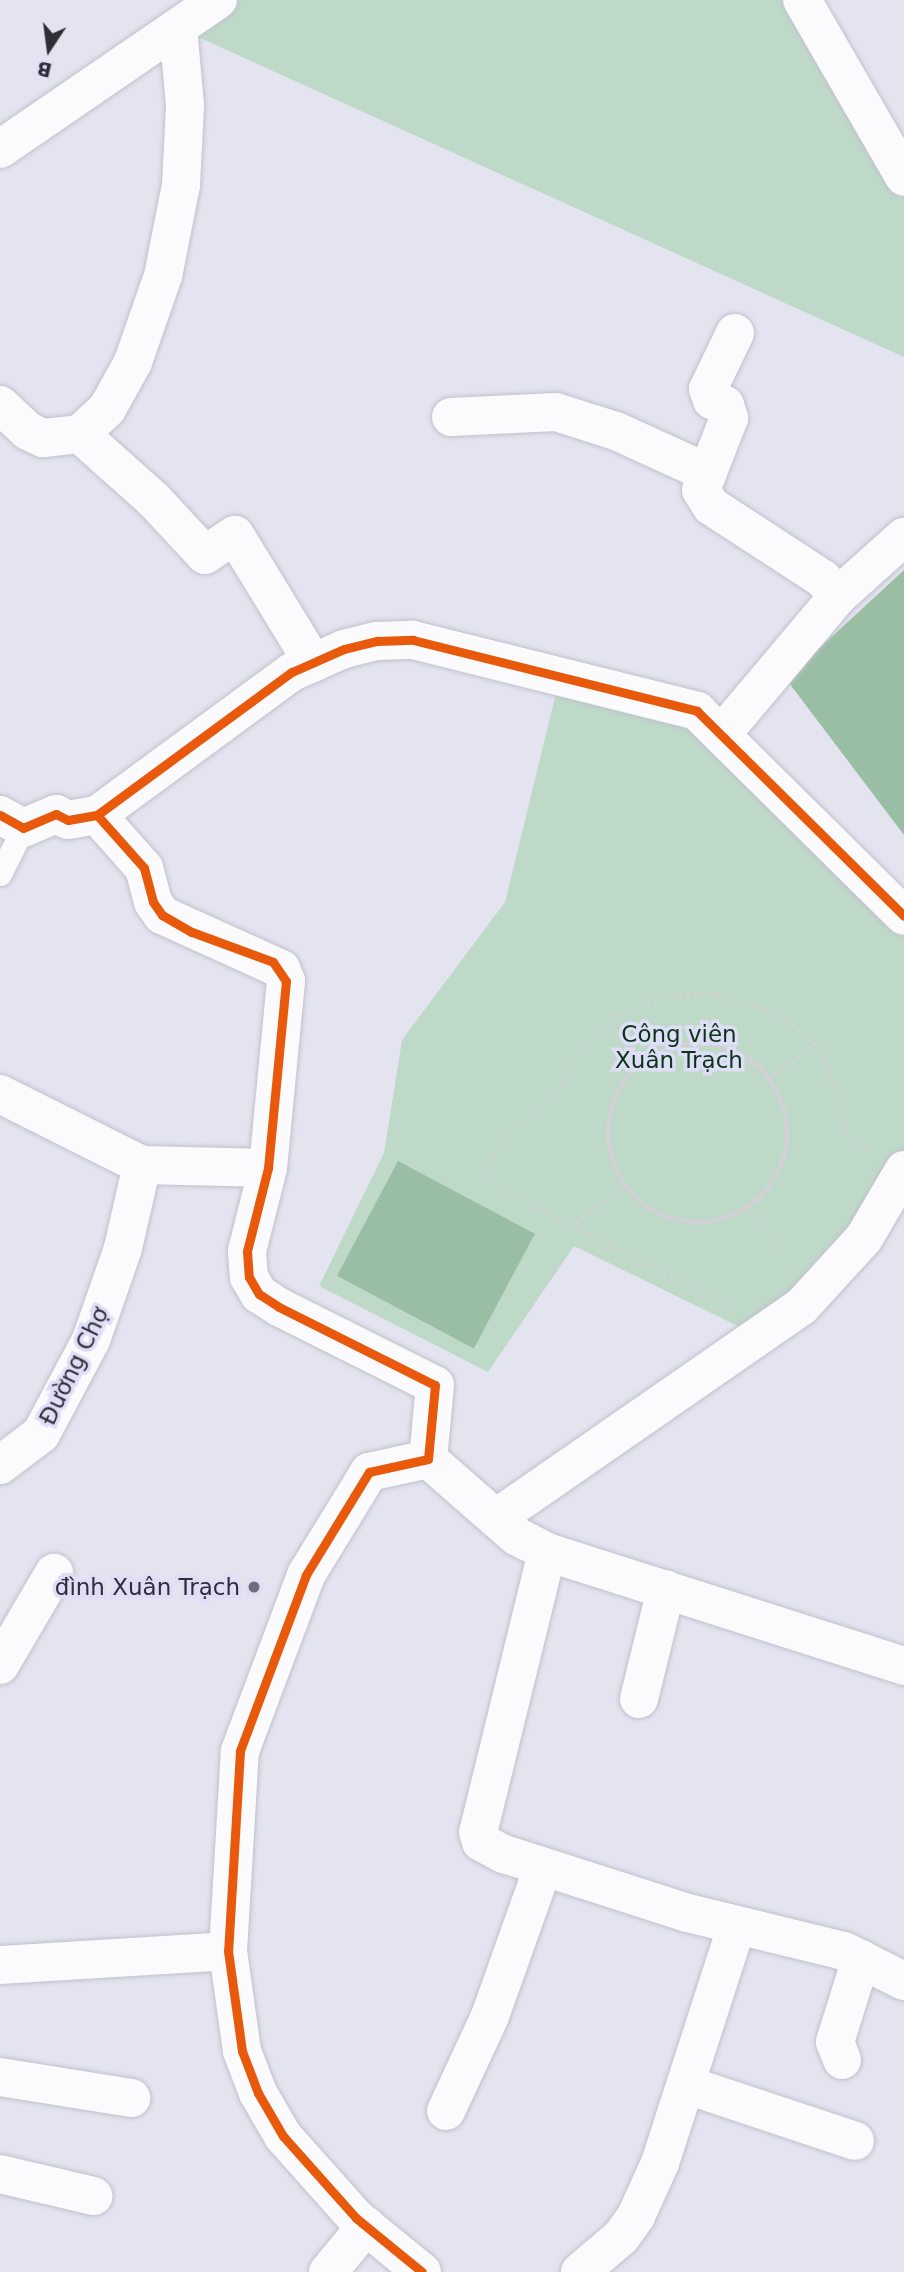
<!DOCTYPE html>
<html>
<head>
<meta charset="utf-8">
<style>
	body { margin:0 }
	#map { position:relative; width:904px; height:2272px; overflow:hidden; background:#e4e4f1; font-family:"DejaVu Sans",sans-serif }
	div>[style] { position:absolute }
	.green>* { inset:0; background:#bfd9c9 }
	.water>* { inset:0; background:#99bea4; transform-origin:0 0 }
	.path>* { height:4.5px; margin-top:-2.25px; transform-origin:0; background:repeating-linear-gradient(90deg,#d2d1d6 0 2px,transparent 0 7px) }
	.path>.ring { margin:-2.25px; padding:0; box-sizing:content-box; background:none; border:4.5px solid #d2d1d6; border-radius:50% }
	.roads { filter:drop-shadow(0 0 2px #c1c1cc) drop-shadow(0 0 2px #c1c1cc) }
	.service>* { height:23px; margin:-11.5px; padding:0 11.5px; transform-origin:11.5px; border-radius:11.5px; background:#fbfbfd }
	.minor>* { height:38px; margin:-19px; padding:0 19px; transform-origin:19px; border-radius:19px; background:#fbfbfd }
	.cycleway>* { height:9px; margin:-4.5px; padding:0 4.5px; transform-origin:4.5px; border-radius:4.5px; background:#e8590c }
	.dots>* { width:19px; height:19px; translate:-50% -50%; box-sizing:border-box; border:4px solid #dfdef7; border-radius:50% }
	span { translate:-50% -50%; white-space:nowrap; text-align:center; line-height:1.15; -webkit-text-stroke:7px #dfdef7; paint-order:stroke }
	.park-label { font-size:23px; color:#0c3418 }
	.street-label { font-size:23px; color:#2f2e38 }
	.poi-label { font-size:23px; color:#2f2e38 }
	.right { translate:-100% -50%; text-align:right }
	.north { position:absolute; left:14px; top:14px; width:70px; height:70px; -webkit-text-stroke:5px #dfdef7; paint-order:stroke; rotate:193deg; font-size:19px; font-weight:700; line-height:28px; text-align:center; color:#2f2e38 }
	.north::after { content:''; display:block; margin:auto; width:24px; height:32px; background:#2f2e38; clip-path:polygon(50% 0,100% 100%,50% 72%,0 100%) }
</style>
</head>
<body>
<div id="map">
	<div class="green">
		<div style="clip-path:polygon(218px 0,803px 0,904px 176px,904px 357px,178px 28px)"></div>
		<div style="clip-path:polygon(560px 677px,697px 711px,904px 916px,904px 1170px,758px 1336px,574px 1246px,488px 1372px,319px 1286px,384px 1153px,402px 1040px,505px 902px)"></div>
	</div>
	<div class="water">
		<div style="clip-path:polygon(904px 570px,904px 835px,786px 679px)"></div>
		<div style="left:398px;top:1161px;width:155px;height:130px;rotate:28deg"></div>
	</div>
	<div class="path">
		<div style="left:609px;top:1020px;width:54px;rotate:53.3deg"></div>
		<div class="ring" style="left:608px;top:1043px;width:175.5px;height:175.5px"></div>
		<div style="left:769px;top:1078px;width:57px;rotate:-36.5deg"></div>
		<div style="left:749px;top:1206px;width:72px;rotate:56.3deg"></div>
		<div style="left:571px;top:1226px;width:67px;rotate:-35.8deg"></div>
		<div style="left:735px;top:1307px;width:202px;rotate:-153.8deg"></div>
		<div style="left:554px;top:1218px;width:83px;rotate:-148.8deg"></div>
		<div style="left:483px;top:1175px;width:49px;rotate:-61.9deg"></div>
		<div style="left:506px;top:1132px;width:64px;rotate:-36.2deg"></div>
		<div style="left:558px;top:1094px;width:47px;rotate:-65.1deg"></div>
		<div style="left:578px;top:1051px;width:44px;rotate:-45deg"></div>
		<div style="left:609px;top:1020px;width:62px;rotate:-23.7deg"></div>
		<div style="left:666px;top:995px;width:53px;rotate:-1.1deg"></div>
		<div style="left:719px;top:994px;width:67px;rotate:19.2deg"></div>
		<div style="left:782px;top:1016px;width:43px;rotate:40.3deg"></div>
		<div style="left:815px;top:1044px;width:32px;rotate:60deg"></div>
		<div style="left:831px;top:1072px;width:62px;rotate:76.9deg"></div>
		<div style="left:845px;top:1132px;width:33px;rotate:40deg"></div>
	</div>
	<div class="roads">
		<div class="service">
			<div style="left:0;top:874px;width:51px;rotate:-63.4deg"></div>
		</div>
		<div class="minor">
			<div style="left:802px;top:0;width:204px;rotate:60deg"></div>
			<div style="left:0;top:149px;width:264px;rotate:-34.4deg"></div>
			<div style="left:735px;top:333px;width:62px;rotate:115.7deg"></div>
			<div style="left:708px;top:389px;width:12px;rotate:70deg"></div>
			<div style="left:712px;top:400px;width:14px;rotate:21deg"></div>
			<div style="left:725px;top:405px;width:14px;rotate:73deg"></div>
			<div style="left:729px;top:418px;width:77px;rotate:111.3deg"></div>
			<div style="left:701px;top:490px;width:19px;rotate:58deg"></div>
			<div style="left:711px;top:506px;width:134px;rotate:33.1deg"></div>
			<div style="left:823px;top:579px;width:23px;rotate:49deg"></div>
			<div style="left:0;top:405px;width:38px;rotate:43deg"></div>
			<div style="left:28px;top:431px;width:17px;rotate:25deg"></div>
			<div style="left:43px;top:438px;width:37px;rotate:-6deg"></div>
			<div style="left:80px;top:434px;width:37px;rotate:-43deg"></div>
			<div style="left:107px;top:409px;width:54px;rotate:-61deg"></div>
			<div style="left:133px;top:362px;width:91px;rotate:-70.8deg"></div>
			<div style="left:163px;top:276px;width:93px;rotate:-78.8deg"></div>
			<div style="left:181px;top:185px;width:80px;rotate:-87.1deg"></div>
			<div style="left:185px;top:105px;width:77px;rotate:-95.2deg"></div>
			<div style="left:451px;top:417px;width:105px;rotate:-2.7deg"></div>
			<div style="left:556px;top:412px;width:63px;rotate:17.6deg"></div>
			<div style="left:616px;top:431px;width:101px;rotate:24.5deg"></div>
			<div style="left:80px;top:434px;width:98px;rotate:41.7deg"></div>
			<div style="left:153px;top:499px;width:76px;rotate:47.1deg"></div>
			<div style="left:205px;top:555px;width:36px;rotate:-34deg"></div>
			<div style="left:235px;top:535px;width:150px;rotate:58.6deg"></div>
			<div style="left:721px;top:735px;width:182px;rotate:-49.9deg"></div>
			<div style="left:838px;top:596px;width:89px;rotate:-41.8deg"></div>
			<div style="left:0;top:815px;width:26px;rotate:29deg"></div>
			<div style="left:23px;top:828px;width:36px;rotate:-23deg"></div>
			<div style="left:56px;top:814px;width:13px;rotate:27deg"></div>
			<div style="left:68px;top:820px;width:29px;rotate:-10deg"></div>
			<div style="left:97px;top:815px;width:242px;rotate:-36.3deg"></div>
			<div style="left:292px;top:672px;width:57px;rotate:-23.9deg"></div>
			<div style="left:344px;top:649px;width:34px;rotate:-14deg"></div>
			<div style="left:377px;top:641px;width:36px;rotate:-2deg"></div>
			<div style="left:413px;top:640px;width:293px;rotate:14deg"></div>
			<div style="left:697px;top:711px;width:291px;rotate:44.7deg"></div>
			<div style="left:97px;top:815px;width:71px;rotate:48.4deg"></div>
			<div style="left:144px;top:868px;width:35px;rotate:75deg"></div>
			<div style="left:153px;top:902px;width:16px;rotate:55deg"></div>
			<div style="left:162px;top:915px;width:131px;rotate:24.4deg"></div>
			<div style="left:281px;top:969px;width:13px;rotate:67deg"></div>
			<div style="left:286px;top:981px;width:188px;rotate:95.5deg"></div>
			<div style="left:268px;top:1168px;width:86px;rotate:104.2deg"></div>
			<div style="left:247px;top:1251px;width:26px;rotate:86deg"></div>
			<div style="left:249px;top:1277px;width:20px;rotate:60deg"></div>
			<div style="left:259px;top:1294px;width:24px;rotate:33deg"></div>
			<div style="left:279px;top:1307px;width:174px;rotate:26.6deg"></div>
			<div style="left:435px;top:1385px;width:74px;rotate:95.4deg"></div>
			<div style="left:0;top:1094px;width:159px;rotate:26.6deg"></div>
			<div style="left:142px;top:1165px;width:126px;rotate:1.4deg"></div>
			<div style="left:428px;top:1459px;width:117px;rotate:41.2deg"></div>
			<div style="left:516px;top:1536px;width:35px;rotate:27deg"></div>
			<div style="left:547px;top:1552px;width:375px;rotate:17.7deg"></div>
			<div style="left:0;top:1465px;width:51px;rotate:-37.1deg"></div>
			<div style="left:41px;top:1434px;width:106px;rotate:-62deg"></div>
			<div style="left:91px;top:1340px;width:97px;rotate:-70.8deg"></div>
			<div style="left:123px;top:1248px;width:85px;rotate:-77.1deg"></div>
			<div style="left:496px;top:1518px;width:371px;rotate:-34.7deg"></div>
			<div style="left:801px;top:1307px;width:93px;rotate:-47.6deg"></div>
			<div style="left:864px;top:1238px;width:79px;rotate:-59.5deg"></div>
			<div style="left:547px;top:1552px;width:288px;rotate:103.8deg"></div>
			<div style="left:478px;top:1832px;width:10px;rotate:73deg"></div>
			<div style="left:481px;top:1842px;width:26px;rotate:28deg"></div>
			<div style="left:504px;top:1854px;width:193px;rotate:17.8deg"></div>
			<div style="left:688px;top:1913px;width:161px;rotate:13.7deg"></div>
			<div style="left:844px;top:1951px;width:67px;rotate:26.6deg"></div>
			<div style="left:0;top:1665px;width:107px;rotate:-59.6deg"></div>
			<div style="left:639px;top:1699px;width:113px;rotate:-76.2deg"></div>
			<div style="left:0;top:1965px;width:228px;rotate:-3.5deg"></div>
			<div style="left:842px;top:2060px;width:19px;rotate:-111deg"></div>
			<div style="left:835px;top:2042px;width:87px;rotate:-72.6deg"></div>
			<div style="left:0;top:2077px;width:133px;rotate:9.1deg"></div>
			<div style="left:687px;top:2085px;width:177px;rotate:18.4deg"></div>
			<div style="left:446px;top:2111px;width:105px;rotate:-65.1deg"></div>
			<div style="left:490px;top:2016px;width:158px;rotate:-70.4deg"></div>
			<div style="left:0;top:2174px;width:96px;rotate:13.3deg"></div>
			<div style="left:328px;top:2272px;width:60px;rotate:-50.4deg"></div>
			<div style="left:422px;top:2272px;width:85px;rotate:-140.7deg"></div>
			<div style="left:356px;top:2218px;width:110px;rotate:-131.7deg"></div>
			<div style="left:283px;top:2136px;width:50px;rotate:-120.2deg"></div>
			<div style="left:258px;top:2093px;width:45px;rotate:-110.9deg"></div>
			<div style="left:242px;top:2051px;width:101px;rotate:-98deg"></div>
			<div style="left:228px;top:1951px;width:200px;rotate:-86.6deg"></div>
			<div style="left:240px;top:1751px;width:188px;rotate:-69.4deg"></div>
			<div style="left:306px;top:1575px;width:121px;rotate:-58.5deg"></div>
			<div style="left:369px;top:1472px;width:60px;rotate:-12.4deg"></div>
			<div style="left:580px;top:2272px;width:54px;rotate:-40.5deg"></div>
			<div style="left:621px;top:2237px;width:26px;rotate:-54deg"></div>
			<div style="left:636px;top:2216px;width:58px;rotate:-65.6deg"></div>
			<div style="left:660px;top:2163px;width:250px;rotate:-72.1deg"></div>
		</div>
	</div>
	<div class="cycleway">
		<div style="left:0;top:815px;width:26px;rotate:29deg"></div>
		<div style="left:23px;top:828px;width:36px;rotate:-23deg"></div>
		<div style="left:56px;top:814px;width:13px;rotate:27deg"></div>
		<div style="left:68px;top:820px;width:29px;rotate:-10deg"></div>
		<div style="left:97px;top:815px;width:242px;rotate:-36.3deg"></div>
		<div style="left:292px;top:672px;width:57px;rotate:-23.9deg"></div>
		<div style="left:344px;top:649px;width:34px;rotate:-14deg"></div>
		<div style="left:377px;top:641px;width:36px;rotate:-2deg"></div>
		<div style="left:413px;top:640px;width:293px;rotate:14deg"></div>
		<div style="left:697px;top:711px;width:291px;rotate:44.7deg"></div>
		<div style="left:97px;top:815px;width:71px;rotate:48.4deg"></div>
		<div style="left:144px;top:868px;width:35px;rotate:75deg"></div>
		<div style="left:153px;top:902px;width:16px;rotate:55deg"></div>
		<div style="left:162px;top:915px;width:34px;rotate:30deg"></div>
		<div style="left:192px;top:932px;width:86px;rotate:20.3deg"></div>
		<div style="left:273px;top:962px;width:23px;rotate:56deg"></div>
		<div style="left:286px;top:981px;width:188px;rotate:95.5deg"></div>
		<div style="left:268px;top:1168px;width:86px;rotate:104.2deg"></div>
		<div style="left:247px;top:1251px;width:26px;rotate:86deg"></div>
		<div style="left:249px;top:1277px;width:20px;rotate:60deg"></div>
		<div style="left:259px;top:1294px;width:24px;rotate:33deg"></div>
		<div style="left:279px;top:1307px;width:174px;rotate:26.6deg"></div>
		<div style="left:435px;top:1385px;width:74px;rotate:95.4deg"></div>
		<div style="left:428px;top:1459px;width:60px;rotate:167.6deg"></div>
		<div style="left:369px;top:1472px;width:121px;rotate:121.5deg"></div>
		<div style="left:306px;top:1575px;width:188px;rotate:110.6deg"></div>
		<div style="left:240px;top:1751px;width:200px;rotate:93.4deg"></div>
		<div style="left:228px;top:1951px;width:101px;rotate:82deg"></div>
		<div style="left:242px;top:2051px;width:45px;rotate:69.1deg"></div>
		<div style="left:258px;top:2093px;width:50px;rotate:59.8deg"></div>
		<div style="left:283px;top:2136px;width:110px;rotate:48.3deg"></div>
		<div style="left:356px;top:2218px;width:85px;rotate:39.3deg"></div>
	</div>
	<div class="dots">
		<div style="left:254px;top:1587px;background:#6e6e79"></div>
	</div>
	<div class="park-label">
		<span style="left:679px;top:1047px">Công viên<br>Xuân Trạch</span>
	</div>
	<div class="street-label">
		<span style="left:74px;top:1366px;rotate:-64deg">Đường Chợ</span>
	</div>
	<div class="poi-label">
		<span class="right" style="left:240px;top:1587px">đình Xuân Trạch</span>
	</div>
	<div class="north">B</div>
</div>
</body>
</html>
